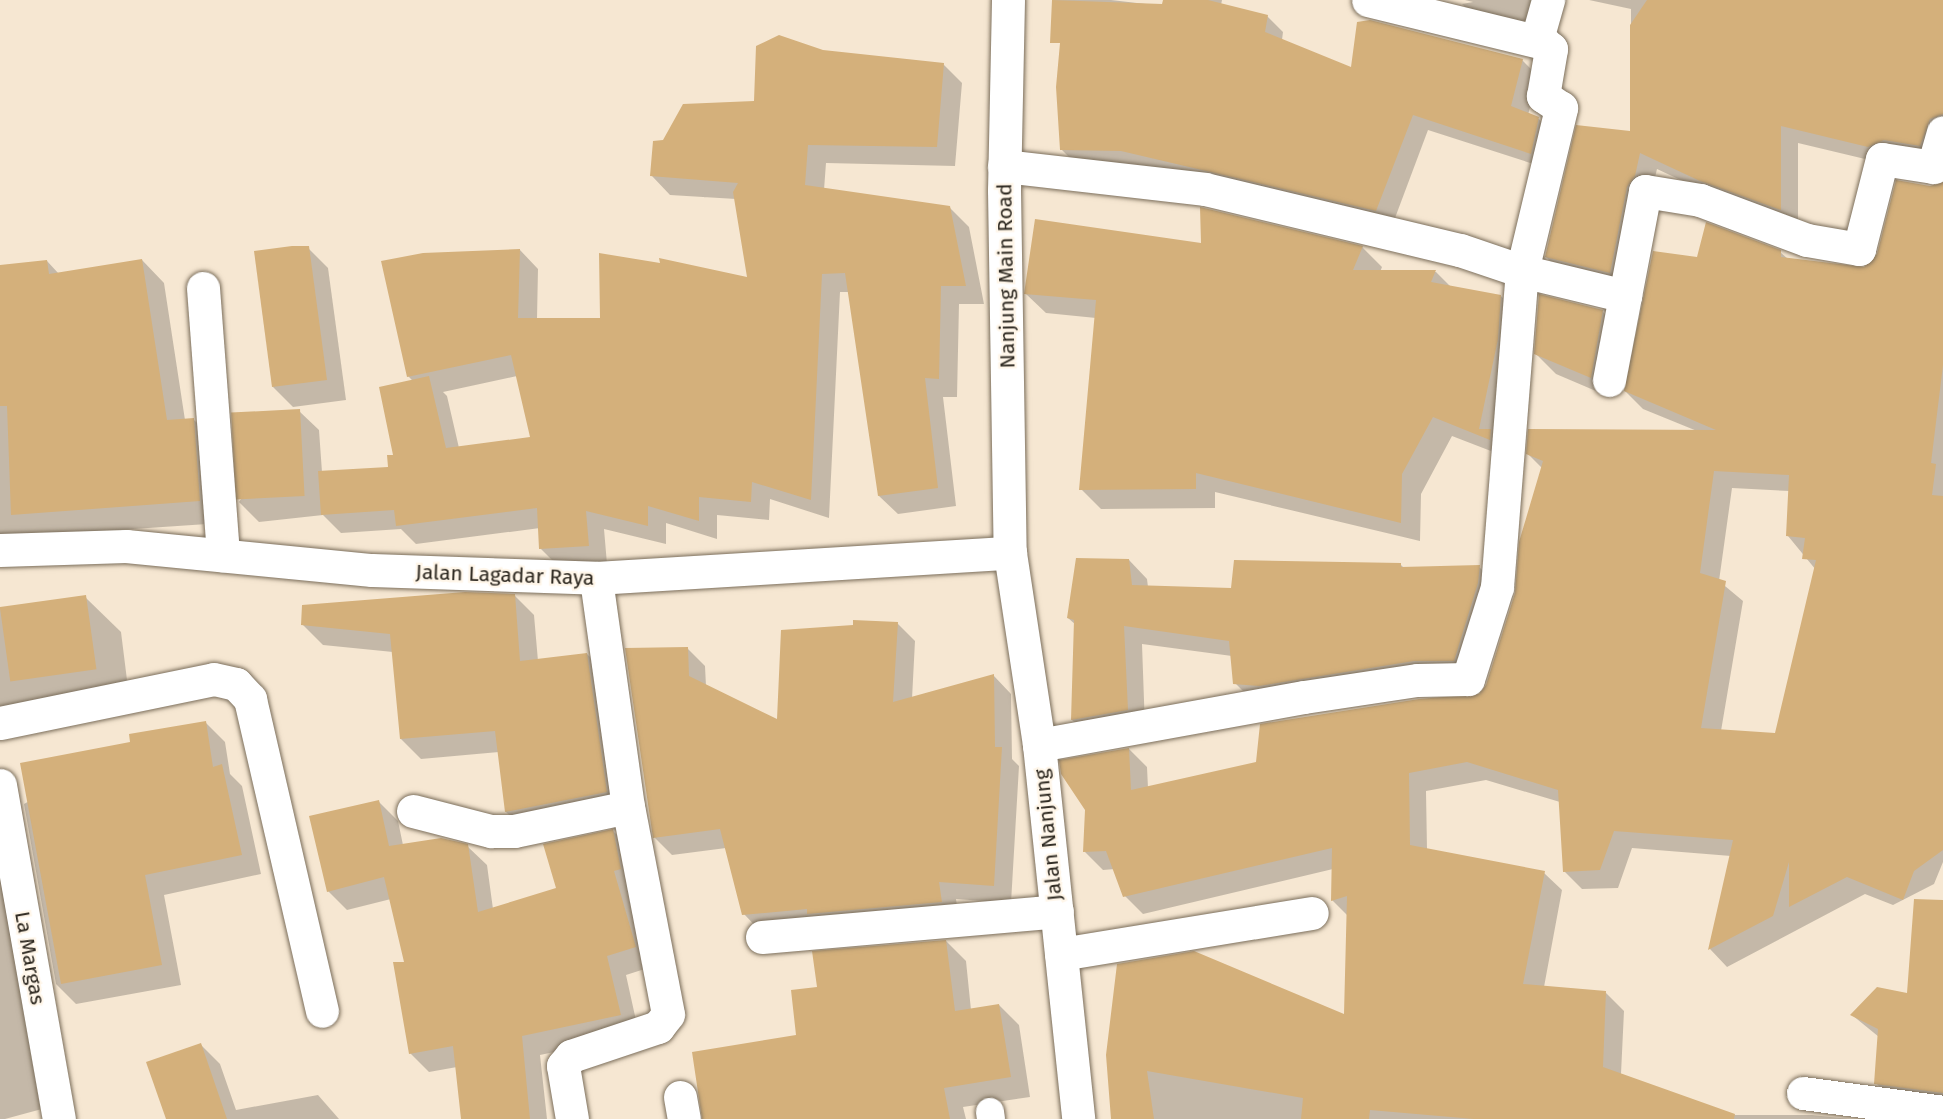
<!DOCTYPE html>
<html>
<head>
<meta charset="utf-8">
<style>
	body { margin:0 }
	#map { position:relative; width:1943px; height:1119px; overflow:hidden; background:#f6e7d2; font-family:"Fira Sans",sans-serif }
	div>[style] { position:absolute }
	.shadow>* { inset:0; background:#0003 }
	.building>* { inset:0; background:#d4b07b; transform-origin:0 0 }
	.roads { filter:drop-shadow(0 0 2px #7b6e5b) drop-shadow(0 0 2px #7b6e5b) }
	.lane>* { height:28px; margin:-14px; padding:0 14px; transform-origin:14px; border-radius:14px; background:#fff }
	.street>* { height:33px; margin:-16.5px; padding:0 16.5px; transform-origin:16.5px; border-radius:16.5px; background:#fff }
	.primary>* { height:33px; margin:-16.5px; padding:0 16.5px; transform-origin:16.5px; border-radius:16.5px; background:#fff }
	span { translate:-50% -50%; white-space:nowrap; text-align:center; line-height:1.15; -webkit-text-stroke:4.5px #fff6e9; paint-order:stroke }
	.street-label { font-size:21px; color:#2c271f }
</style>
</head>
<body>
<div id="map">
	<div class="shadow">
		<div style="clip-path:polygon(1053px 0,1111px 0,1163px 6px,1164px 0,1222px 0,1221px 5px,1267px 16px,1283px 32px,1282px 40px,1352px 69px,1522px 60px,1538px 76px,1528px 115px,1539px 119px,1554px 135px,1546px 168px,1428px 130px,1392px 226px,1077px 165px,1061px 149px,1079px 71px,1052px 30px)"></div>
		<div style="clip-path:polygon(1465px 0,1546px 0,1535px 34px,1479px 20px,1462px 4px,1473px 2px)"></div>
		<div style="clip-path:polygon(1589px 0,1943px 0,1943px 148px,1886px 164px,1798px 143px,1798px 227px,1719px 198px,1657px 169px,1628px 290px,1564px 275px,1546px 257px,1631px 133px,1631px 9px)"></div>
		<div style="clip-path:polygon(evenodd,848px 61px,943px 64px,962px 83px,955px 166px,826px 163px,824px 190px,950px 208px,969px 227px,984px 304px,959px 304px,957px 397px,943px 397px,956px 506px,898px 514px,879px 496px,849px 292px,840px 292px,829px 518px,770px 499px,769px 520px,717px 515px,717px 539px,666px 523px,666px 544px,604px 529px,607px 564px,559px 567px,540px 548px,540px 528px,416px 544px,401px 529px,341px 533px,323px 515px,259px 522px,239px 502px,299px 411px,319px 430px,322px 472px,390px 469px,413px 381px,408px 376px,520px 250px,538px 269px,537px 319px,601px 319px,749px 279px,736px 199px,670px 195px,652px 176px,664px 142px,848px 61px,517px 376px,532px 438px,459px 448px,447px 396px,443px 392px,517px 376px)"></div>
		<div style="clip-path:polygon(evenodd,1943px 183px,1943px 862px,1934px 884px,1893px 905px,1865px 894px,1727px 967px,1710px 949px,1731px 856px,1632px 848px,1618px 888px,1582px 889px,1564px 871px,1560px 802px,1486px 780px,1426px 791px,1427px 849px,1544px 873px,1562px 890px,1544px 987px,1606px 993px,1624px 1011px,1621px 1074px,1723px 1115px,1812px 1115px,1850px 1119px,1112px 1119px,1107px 1055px,1345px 1016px,1348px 916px,1332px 900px,1333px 869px,1143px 914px,1125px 896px,1115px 869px,1103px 870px,1085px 852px,1129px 749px,1147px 767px,1148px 788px,1258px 763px,1479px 696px,1487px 685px,1516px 593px,1542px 468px,1528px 454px,1697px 431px,1643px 409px,1625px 391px,1698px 259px,1780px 252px,1788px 259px,1866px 268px,1931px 187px,1943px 183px,1732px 488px,1790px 491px,1788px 536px,1816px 570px,1776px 734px,1721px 731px,1743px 601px,1719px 581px,1732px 488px)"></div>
		<div style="clip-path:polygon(1202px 244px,1362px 247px,1382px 267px,1380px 272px,1436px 272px,1451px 287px,1501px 296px,1520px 316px,1509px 458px,1452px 436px,1421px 494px,1420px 541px,1215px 492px,1215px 508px,1101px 509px,1081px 489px,1096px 318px,1046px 313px,1026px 294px)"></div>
		<div style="clip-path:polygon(308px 248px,328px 268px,346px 400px,293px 407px,273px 387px)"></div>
		<div style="clip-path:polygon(142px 260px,164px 283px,185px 420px,193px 419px,215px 441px,222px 523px,0 538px,0 267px,47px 261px,59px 274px)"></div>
		<div style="clip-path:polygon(1602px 311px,1622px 331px,1610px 397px,1556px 374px,1536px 354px)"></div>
		<div style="clip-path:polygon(1129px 560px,1147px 579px,1148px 587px,1233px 590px,1400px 564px,1405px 569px,1479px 567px,1498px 585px,1472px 678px,1253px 701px,1235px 683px,1232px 656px,1142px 644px,1145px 728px,1091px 738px,1072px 720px,1076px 625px,1068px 618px)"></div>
		<div style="clip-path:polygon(514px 595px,534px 615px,538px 661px,587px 654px,607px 674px,626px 812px,526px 831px,506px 812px,499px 752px,421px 759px,401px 739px,393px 652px,323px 645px,303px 625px)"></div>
		<div style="clip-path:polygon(85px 597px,121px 632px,130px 704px,0 722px,0 609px)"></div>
		<div style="clip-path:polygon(897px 623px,915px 641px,912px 699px,994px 676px,1011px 694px,1012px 759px,1019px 766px,1011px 903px,956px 899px,959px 920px,761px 932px,744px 914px,726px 848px,672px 855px,655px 838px,687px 648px,705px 666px,706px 686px,778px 722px)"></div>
		<div style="clip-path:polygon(205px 722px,225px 742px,230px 774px,242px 786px,261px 874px,164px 895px,181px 985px,76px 1004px,56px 984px,24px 804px,132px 743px)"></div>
		<div style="clip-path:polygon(379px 802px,398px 821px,403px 845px,467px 846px,487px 865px,493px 909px,558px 889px,613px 831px,632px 850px,654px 966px,626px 975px,639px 1034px,540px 1055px,547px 1119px,462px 1119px,457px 1067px,429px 1072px,410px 1053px,406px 963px,391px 899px,347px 910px,328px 891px)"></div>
		<div style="clip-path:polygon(0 827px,53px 1106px,5px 1119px,0 1119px)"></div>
		<div style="clip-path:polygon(1943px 934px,1943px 1109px,1893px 1101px,1876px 1083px,1879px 1037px,1852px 1015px,1908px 994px)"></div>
		<div style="clip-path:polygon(946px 941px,966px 961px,971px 1010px,999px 1005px,1019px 1025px,1030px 1097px,963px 1107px,966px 1119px,704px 1119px,797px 1037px,818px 988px)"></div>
		<div style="clip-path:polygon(200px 1044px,220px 1064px,236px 1110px,318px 1095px,339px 1119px,167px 1119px)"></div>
	</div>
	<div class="building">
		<div style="clip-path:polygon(1052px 0,1162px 4px,1163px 0,1208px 0,1268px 15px,1265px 32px,1351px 67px,1357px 22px,1370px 20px,1523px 59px,1511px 106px,1539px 117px,1531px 154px,1413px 115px,1376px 211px,1121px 151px,1060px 150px,1056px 87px,1060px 43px,1050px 43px)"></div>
		<div style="clip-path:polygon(1647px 0,1943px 0,1943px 114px,1930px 119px,1920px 146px,1884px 140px,1868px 147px,1781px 126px,1781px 210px,1700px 181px,1640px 153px,1635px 176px,1627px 187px,1610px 273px,1545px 257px,1576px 125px,1630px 131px,1630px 25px)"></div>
		<div style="clip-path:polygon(779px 35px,823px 50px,944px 63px,937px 147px,808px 145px,805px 185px,950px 206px,966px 286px,941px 286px,939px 379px,925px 378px,938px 488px,878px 496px,845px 273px,822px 274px,811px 500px,752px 482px,751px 502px,699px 497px,699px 521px,648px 506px,648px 526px,586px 511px,589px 546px,539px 549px,537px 508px,396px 526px,394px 510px,321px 515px,318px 471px,388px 467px,387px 455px,393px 455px,379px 387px,429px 376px,446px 448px,530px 437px,511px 355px,407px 377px,381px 261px,423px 253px,520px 249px,518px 318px,600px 318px,599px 253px,660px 263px,659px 258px,747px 277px,733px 192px,738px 183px,650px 176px,653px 141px,663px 140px,683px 104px,754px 101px,756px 46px)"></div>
		<div style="clip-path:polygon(evenodd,1896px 180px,1930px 186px,1943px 182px,1943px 365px,1931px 463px,1936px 464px,1932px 495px,1943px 496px,1943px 850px,1914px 871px,1903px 900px,1847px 877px,1789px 907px,1789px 862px,1773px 916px,1708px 950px,1733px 840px,1614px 831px,1600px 870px,1563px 872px,1558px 790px,1467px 762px,1409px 773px,1410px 845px,1545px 871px,1523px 984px,1606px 991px,1603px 1067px,1735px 1114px,1734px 1119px,1474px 1119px,1370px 1110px,1369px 1119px,1301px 1119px,1303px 1098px,1147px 1071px,1154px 1119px,1111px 1119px,1106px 1055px,1117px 964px,1194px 951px,1344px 1014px,1347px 896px,1331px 901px,1332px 848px,1123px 897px,1106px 851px,1083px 852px,1085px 810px,1061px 774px,1059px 760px,1129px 748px,1131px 790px,1256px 762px,1260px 724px,1419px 699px,1479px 694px,1486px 685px,1515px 593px,1519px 542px,1543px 461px,1526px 454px,1528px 429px,1716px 430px,1624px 391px,1653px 251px,1697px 257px,1706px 222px,1781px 250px,1781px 257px,1864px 267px,1877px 254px,1896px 180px,1714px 471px,1789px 475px,1786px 536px,1805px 538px,1802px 559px,1816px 560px,1775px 733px,1701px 728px,1726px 581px,1700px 573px,1714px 471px)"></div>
		<div style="clip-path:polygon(1200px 207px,1363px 246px,1353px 270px,1436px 270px,1431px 282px,1501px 295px,1498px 339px,1479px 429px,1491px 429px,1490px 440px,1433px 417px,1402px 474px,1401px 523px,1196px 473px,1196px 489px,1079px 490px,1096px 300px,1024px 294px,1035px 219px,1201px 243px)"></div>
		<div style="clip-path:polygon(292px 246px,309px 246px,327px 380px,272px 387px,254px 251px)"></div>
		<div style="clip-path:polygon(142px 259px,167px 420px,194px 418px,200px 501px,11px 515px,7px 406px,0 406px,0 265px,47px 260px,49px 274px)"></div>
		<div style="clip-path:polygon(1539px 294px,1603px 310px,1591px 378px,1534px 354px)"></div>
		<div style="left:300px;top:409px;width:87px;height:69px;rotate:87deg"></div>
		<div style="clip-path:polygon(1076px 558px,1129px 559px,1132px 585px,1231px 588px,1234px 560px,1401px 563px,1401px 567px,1480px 565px,1478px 583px,1454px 661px,1414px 661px,1259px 686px,1233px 684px,1229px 641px,1124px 626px,1128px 710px,1071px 720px,1074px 620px,1067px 618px)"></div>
		<div style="clip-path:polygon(465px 592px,515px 594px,520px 661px,587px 653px,607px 792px,505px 812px,495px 731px,400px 739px,390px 634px,301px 625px,302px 605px)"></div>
		<div style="left:86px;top:595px;width:75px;height:87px;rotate:82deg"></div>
		<div style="clip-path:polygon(853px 620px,898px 622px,893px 702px,994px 674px,995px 747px,1002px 747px,994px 886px,939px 882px,942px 902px,807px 914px,807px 909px,742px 915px,720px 829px,653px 838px,625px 648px,688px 647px,689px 676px,777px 719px,781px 630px,853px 625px)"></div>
		<div style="clip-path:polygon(206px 721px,213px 767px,222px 764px,242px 855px,145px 875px,162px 965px,61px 984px,20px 763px,130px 742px,129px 734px)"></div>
		<div style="clip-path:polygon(379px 800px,389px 846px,441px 838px,468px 844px,478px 912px,556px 888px,543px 844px,613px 829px,621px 869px,614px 871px,636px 947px,607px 956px,621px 1015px,522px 1036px,530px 1119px,461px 1119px,453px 1046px,409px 1054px,393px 962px,404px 962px,384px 877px,327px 892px,309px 816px)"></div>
		<div style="clip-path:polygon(1914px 899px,1943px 900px,1943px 1093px,1874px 1084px,1878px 1029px,1850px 1015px,1877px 987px,1907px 993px)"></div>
		<div style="clip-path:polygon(946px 940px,955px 1011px,999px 1004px,1011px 1077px,944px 1088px,950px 1119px,702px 1119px,692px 1052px,796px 1035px,791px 990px,817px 987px,812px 951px)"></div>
		<div style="clip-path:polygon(201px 1043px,227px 1119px,166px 1119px,146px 1062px)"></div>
	</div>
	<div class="roads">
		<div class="lane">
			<div style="left:990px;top:1112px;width:7px;rotate:82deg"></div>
		</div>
		<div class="street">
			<div style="left:1537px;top:39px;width:41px;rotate:-74.2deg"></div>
			<div style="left:1004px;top:166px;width:202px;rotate:6.5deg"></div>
			<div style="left:1205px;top:189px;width:262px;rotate:13.5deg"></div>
			<div style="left:1460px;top:250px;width:65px;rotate:18.7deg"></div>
			<div style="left:1522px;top:271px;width:106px;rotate:13.6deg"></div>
			<div style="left:1625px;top:296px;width:107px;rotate:-79.2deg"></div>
			<div style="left:1645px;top:191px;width:56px;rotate:9.3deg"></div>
			<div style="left:1700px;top:200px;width:114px;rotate:20.5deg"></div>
			<div style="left:1807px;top:240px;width:53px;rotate:9.8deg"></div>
			<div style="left:1859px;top:249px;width:93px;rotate:-75.7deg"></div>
			<div style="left:1882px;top:159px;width:52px;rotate:8.9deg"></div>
			<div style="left:1933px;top:167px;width:36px;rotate:-74deg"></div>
			<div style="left:203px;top:288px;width:268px;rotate:85.7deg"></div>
			<div style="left:1609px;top:380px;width:86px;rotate:-79.2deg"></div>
			<div style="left:0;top:550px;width:126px;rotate:-1.8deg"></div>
			<div style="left:126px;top:546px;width:247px;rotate:5.6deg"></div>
			<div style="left:372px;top:570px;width:224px;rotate:2deg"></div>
			<div style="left:596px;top:578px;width:415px;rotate:-3.5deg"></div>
			<div style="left:0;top:723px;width:218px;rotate:-11.6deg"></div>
			<div style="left:214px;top:679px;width:23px;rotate:13deg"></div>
			<div style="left:236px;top:684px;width:21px;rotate:47deg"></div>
			<div style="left:250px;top:699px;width:320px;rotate:77deg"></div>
			<div style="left:1039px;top:745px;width:269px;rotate:-10.3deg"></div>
			<div style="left:1304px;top:697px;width:114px;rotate:-8.6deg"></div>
			<div style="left:1417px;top:680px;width:51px;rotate:-1.1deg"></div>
			<div style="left:1468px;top:679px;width:96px;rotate:-72.5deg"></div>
			<div style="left:1497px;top:587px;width:317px;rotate:-85.5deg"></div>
			<div style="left:1522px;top:271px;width:168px;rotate:-76.5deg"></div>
			<div style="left:1561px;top:108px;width:22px;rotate:-146deg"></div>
			<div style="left:1543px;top:96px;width:48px;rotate:-80.3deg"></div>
			<div style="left:1551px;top:49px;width:9px;rotate:-139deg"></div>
			<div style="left:1544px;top:43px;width:181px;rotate:-166.3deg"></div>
			<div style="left:0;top:785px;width:339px;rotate:80deg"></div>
			<div style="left:413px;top:811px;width:81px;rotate:14.4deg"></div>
			<div style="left:491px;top:831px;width:23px"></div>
			<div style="left:514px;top:831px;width:116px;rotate:-11.9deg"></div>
			<div style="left:762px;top:937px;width:296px;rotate:-5deg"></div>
			<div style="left:1061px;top:954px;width:254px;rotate:-9.3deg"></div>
			<div style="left:1803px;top:1093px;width:141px;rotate:7.7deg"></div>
			<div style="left:680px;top:1097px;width:22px;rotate:80deg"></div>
			<div style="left:572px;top:1119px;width:54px;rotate:-99.6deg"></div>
			<div style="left:563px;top:1066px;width:13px;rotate:-51deg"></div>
			<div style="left:571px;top:1056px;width:92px;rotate:-18.4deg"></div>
			<div style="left:658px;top:1027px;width:16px;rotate:-52deg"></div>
			<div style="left:668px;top:1014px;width:211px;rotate:-100.9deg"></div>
			<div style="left:628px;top:807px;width:231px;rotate:-98deg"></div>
		</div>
		<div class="primary">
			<div style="left:1008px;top:0;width:190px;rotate:91.2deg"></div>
			<div style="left:1004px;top:190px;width:363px;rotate:89.1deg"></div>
			<div style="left:1010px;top:553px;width:194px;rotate:81.4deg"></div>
			<div style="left:1039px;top:745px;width:376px;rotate:84deg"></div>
		</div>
	</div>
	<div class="street-label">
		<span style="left:1006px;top:276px;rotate:-91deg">Nanjung Main Road</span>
		<span style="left:505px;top:575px;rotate:2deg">Jalan Lagadar Raya</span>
		<span style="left:1048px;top:835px;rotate:-96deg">Jalan Nanjung</span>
		<span style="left:30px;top:958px;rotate:80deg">La Margas</span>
	</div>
</div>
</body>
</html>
